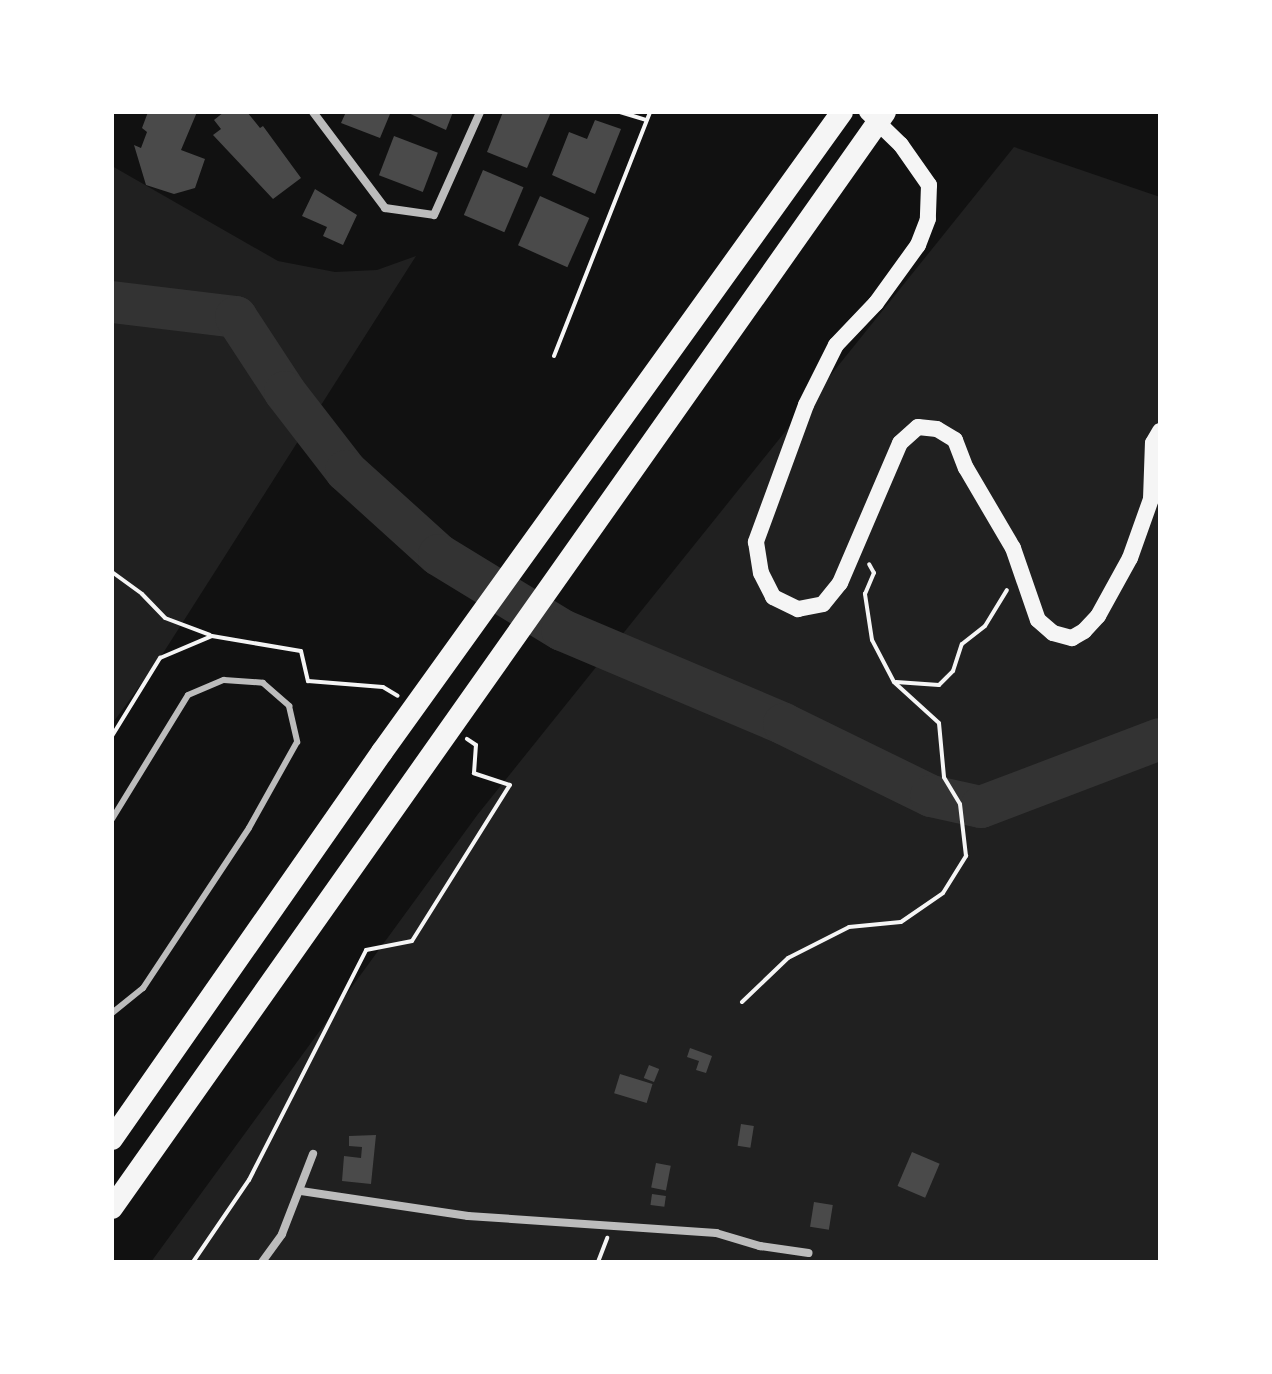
<!DOCTYPE html>
<html>
<head>
<meta charset="utf-8">
<style>
	body { margin:0 }
	#map { position:relative; width:1272px; height:1374px; overflow:hidden; background:#111; font-family:"Source Sans 3",sans-serif }
	div>[style] { position:absolute }
	.green>* { inset:0; background:#202020 }
	.river>* { height:42px; margin:-21px; padding:0 21px; transform-origin:21px; border-radius:21px; background:#333 }
	.building>* { inset:0; background:#4a4a4a; transform-origin:0 0 }
	.path>* { height:4px; margin:-2px; padding:0 2px; transform-origin:2px; border-radius:2px; background:#f5f5f5 }
	.service>* { height:6px; margin:-3px; padding:0 3px; transform-origin:3px; border-radius:3px; background:#bcbcbc }
	.minor>* { height:8px; margin:-4px; padding:0 4px; transform-origin:4px; border-radius:4px; background:#bcbcbc }
	.secondary>* { height:16px; margin:-8px; padding:0 8px; transform-origin:8px; border-radius:8px; background:#f5f5f5 }
	.trunk>* { height:22px; margin:-11px; padding:0 11px; transform-origin:11px; border-radius:11px; background:#f5f5f5 }
	span { translate:-50% -50%; white-space:nowrap; text-align:center; line-height:1.15; -webkit-text-stroke:7px #fff; paint-order:stroke }
	.frame { position:absolute; inset:0; border:114px solid #fff; pointer-events:none }
</style>
</head>
<body>
<div id="map">
	<div class="green">
		<div style="clip-path:polygon(1014px 147px,1160px 197px,1160px 1262px,151px 1262px,478px 814px)"></div>
		<div style="clip-path:polygon(112px 166px,278px 261px,335px 272px,377px 270px,416px 256px,160px 658px,112px 724px)"></div>
	</div>
	<div class="river">
		<div style="left:112px;top:302px;width:125px;rotate:6.9deg"></div>
		<div style="left:236px;top:317px;width:90px;rotate:56.8deg"></div>
		<div style="left:285px;top:392px;width:100px;rotate:52.3deg"></div>
		<div style="left:346px;top:471px;width:125px;rotate:42.1deg"></div>
		<div style="left:439px;top:555px;width:144px;rotate:31.4deg"></div>
		<div style="left:562px;top:630px;width:241px;rotate:22.9deg"></div>
		<div style="left:784px;top:724px;width:164px;rotate:26.1deg"></div>
		<div style="left:931px;top:796px;width:51px;rotate:12.4deg"></div>
		<div style="left:981px;top:807px;width:191px;rotate:-20.8deg"></div>
	</div>
	<div class="building">
		<div style="clip-path:polygon(148px 112px,197px 112px,181px 150px,205px 159px,195px 188px,174px 194px,146px 185px,134px 145px,141px 148px,147px 132px,142px 128px)"></div>
		<div style="clip-path:polygon(224px 112px,247px 112px,260px 128px,263px 126px,301px 178px,273px 199px,213px 135px,221px 129px,214px 120px)"></div>
		<div style="clip-path:polygon(346px 112px,383px 112px,390px 114px,380px 138px,341px 123px)"></div>
		<div style="clip-path:polygon(406px 112px,453px 112px,446px 130px)"></div>
		<div style="clip-path:polygon(503px 112px,551px 112px,527px 168px,487px 152px)"></div>
		<div style="clip-path:polygon(595px 120px,621px 129px,595px 194px,552px 175px,569px 132px,587px 139px)"></div>
		<div style="left:394px;top:136px;width:47px;height:42px;rotate:21deg"></div>
		<div style="left:483px;top:170px;width:44px;height:49px;rotate:23deg"></div>
		<div style="clip-path:polygon(315px 189px,357px 215px,343px 245px,323px 236px,327px 227px,302px 216px)"></div>
		<div style="left:540px;top:196px;width:54px;height:54px;rotate:24deg"></div>
		<div style="clip-path:polygon(690px 1048px,712px 1056px,706px 1073px,696px 1070px,699px 1061px,687px 1057px)"></div>
		<div style="left:649px;top:1065px;width:11px;height:14px;rotate:22deg"></div>
		<div style="left:620px;top:1074px;width:34px;height:20px;rotate:17deg"></div>
		<div style="left:741px;top:1124px;width:13px;height:22px;rotate:9deg"></div>
		<div style="clip-path:polygon(376px 1135px,371px 1184px,342px 1181px,344px 1156px,361px 1158px,362px 1147px,349px 1146px,349px 1136px)"></div>
		<div style="left:912px;top:1152px;width:30px;height:37px;rotate:23deg"></div>
		<div style="left:656px;top:1163px;width:15px;height:25px;rotate:11deg"></div>
		<div style="left:652px;top:1194px;width:14px;height:11px;rotate:8deg"></div>
		<div style="left:814px;top:1202px;width:19px;height:25px;rotate:9deg"></div>
	</div>
	<div class="path">
		<div style="left:620px;top:112px;width:27px;rotate:17deg"></div>
		<div style="left:554px;top:356px;width:262px;rotate:-68.5deg"></div>
		<div style="left:112px;top:572px;width:37px;rotate:36deg"></div>
		<div style="left:142px;top:594px;width:33px;rotate:46deg"></div>
		<div style="left:165px;top:618px;width:48px;rotate:20.7deg"></div>
		<div style="left:896px;top:682px;width:43px;rotate:4deg"></div>
		<div style="left:939px;top:685px;width:20px;rotate:-45deg"></div>
		<div style="left:953px;top:671px;width:28px;rotate:-72deg"></div>
		<div style="left:962px;top:644px;width:29px;rotate:-38deg"></div>
		<div style="left:985px;top:626px;width:42px;rotate:-58.6deg"></div>
		<div style="left:112px;top:736px;width:92px;rotate:-58.4deg"></div>
		<div style="left:160px;top:658px;width:56px;rotate:-22.9deg"></div>
		<div style="left:212px;top:636px;width:90px;rotate:9.6deg"></div>
		<div style="left:301px;top:651px;width:31px;rotate:77deg"></div>
		<div style="left:308px;top:681px;width:75px;rotate:4.6deg"></div>
		<div style="left:383px;top:687px;width:17px;rotate:31deg"></div>
		<div style="left:742px;top:1002px;width:64px;rotate:-43.7deg"></div>
		<div style="left:788px;top:958px;width:68px;rotate:-26.9deg"></div>
		<div style="left:849px;top:927px;width:52px;rotate:-5.5deg"></div>
		<div style="left:901px;top:922px;width:51px;rotate:-34.6deg"></div>
		<div style="left:943px;top:893px;width:44px;rotate:-58.1deg"></div>
		<div style="left:966px;top:856px;width:52px;rotate:-96.6deg"></div>
		<div style="left:960px;top:804px;width:31px;rotate:-121deg"></div>
		<div style="left:944px;top:777px;width:54px;rotate:-95.3deg"></div>
		<div style="left:939px;top:723px;width:61px;rotate:-137.7deg"></div>
		<div style="left:894px;top:682px;width:47px;rotate:-117.6deg"></div>
		<div style="left:872px;top:640px;width:47px;rotate:-98.7deg"></div>
		<div style="left:865px;top:594px;width:23px;rotate:-67deg"></div>
		<div style="left:874px;top:573px;width:10px;rotate:-119deg"></div>
		<div style="left:193px;top:1262px;width:99px;rotate:-55.7deg"></div>
		<div style="left:249px;top:1180px;width:258px;rotate:-63deg"></div>
		<div style="left:366px;top:950px;width:47px;rotate:-11.1deg"></div>
		<div style="left:412px;top:941px;width:184px;rotate:-57.9deg"></div>
		<div style="left:510px;top:785px;width:38px;rotate:-162deg"></div>
		<div style="left:474px;top:773px;width:28px;rotate:-86deg"></div>
		<div style="left:476px;top:745px;width:11px;rotate:-146deg"></div>
		<div style="left:598px;top:1262px;width:26px;rotate:-69deg"></div>
	</div>
	<div class="service">
		<div style="left:112px;top:819px;width:145px;rotate:-58.5deg"></div>
		<div style="left:188px;top:695px;width:39px;rotate:-23deg"></div>
		<div style="left:224px;top:680px;width:39px;rotate:4deg"></div>
		<div style="left:263px;top:683px;width:35px;rotate:41deg"></div>
		<div style="left:289px;top:706px;width:37px;rotate:77deg"></div>
		<div style="left:297px;top:742px;width:98px;rotate:119.2deg"></div>
		<div style="left:249px;top:828px;width:192px;rotate:123.5deg"></div>
		<div style="left:143px;top:988px;width:40px;rotate:141deg"></div>
	</div>
	<div class="minor">
		<div style="left:313px;top:112px;width:120px;rotate:53.1deg"></div>
		<div style="left:385px;top:208px;width:49px;rotate:8.1deg"></div>
		<div style="left:434px;top:215px;width:113px;rotate:-65.9deg"></div>
		<div style="left:301px;top:1191px;width:169px;rotate:8.5deg"></div>
		<div style="left:468px;top:1216px;width:249px;rotate:3.9deg"></div>
		<div style="left:716px;top:1233px;width:46px;rotate:16.5deg"></div>
		<div style="left:760px;top:1246px;width:49px;rotate:8.3deg"></div>
		<div style="left:262px;top:1262px;width:34px;rotate:-54deg"></div>
		<div style="left:282px;top:1234px;width:86px;rotate:-68.8deg"></div>
	</div>
	<div class="secondary">
		<div style="left:867px;top:112px;width:47px;rotate:44.1deg"></div>
		<div style="left:901px;top:145px;width:49px;rotate:55deg"></div>
		<div style="left:929px;top:185px;width:34px;rotate:92deg"></div>
		<div style="left:928px;top:219px;width:28px;rotate:111deg"></div>
		<div style="left:918px;top:245px;width:72px;rotate:125.9deg"></div>
		<div style="left:876px;top:303px;width:58px;rotate:133.6deg"></div>
		<div style="left:836px;top:345px;width:67px;rotate:116.6deg"></div>
		<div style="left:806px;top:405px;width:146px;rotate:110.1deg"></div>
		<div style="left:756px;top:542px;width:31px;rotate:81deg"></div>
		<div style="left:761px;top:573px;width:27px;rotate:63deg"></div>
		<div style="left:773px;top:597px;width:28px;rotate:26deg"></div>
		<div style="left:798px;top:609px;width:25px;rotate:-11deg"></div>
		<div style="left:823px;top:604px;width:27px;rotate:-51deg"></div>
		<div style="left:840px;top:583px;width:152px;rotate:-66.8deg"></div>
		<div style="left:900px;top:443px;width:24px;rotate:-42deg"></div>
		<div style="left:918px;top:427px;width:19px;rotate:6deg"></div>
		<div style="left:937px;top:429px;width:21px;rotate:31deg"></div>
		<div style="left:955px;top:440px;width:30px;rotate:69deg"></div>
		<div style="left:966px;top:468px;width:93px;rotate:59.6deg"></div>
		<div style="left:1013px;top:548px;width:76px;rotate:70.9deg"></div>
		<div style="left:1038px;top:620px;width:20px;rotate:41deg"></div>
		<div style="left:1053px;top:633px;width:20px;rotate:15deg"></div>
		<div style="left:1072px;top:638px;width:14px;rotate:-30deg"></div>
		<div style="left:1084px;top:631px;width:21px;rotate:-47deg"></div>
		<div style="left:1098px;top:616px;width:66px;rotate:-61.1deg"></div>
		<div style="left:1130px;top:558px;width:63px;rotate:-70.4deg"></div>
		<div style="left:1151px;top:499px;width:56px;rotate:-88deg"></div>
		<div style="left:1153px;top:443px;width:14px;rotate:-60deg"></div>
	</div>
	<div class="trunk">
		<div style="left:112px;top:1139px;width:472px;rotate:-55.1deg"></div>
		<div style="left:382px;top:752px;width:788px;rotate:-54.29deg"></div>
		<div style="left:112px;top:1208px;width:1341px;rotate:-54.8deg"></div>
	</div>
	<div class="frame"></div>
</div>
</body>
</html>
